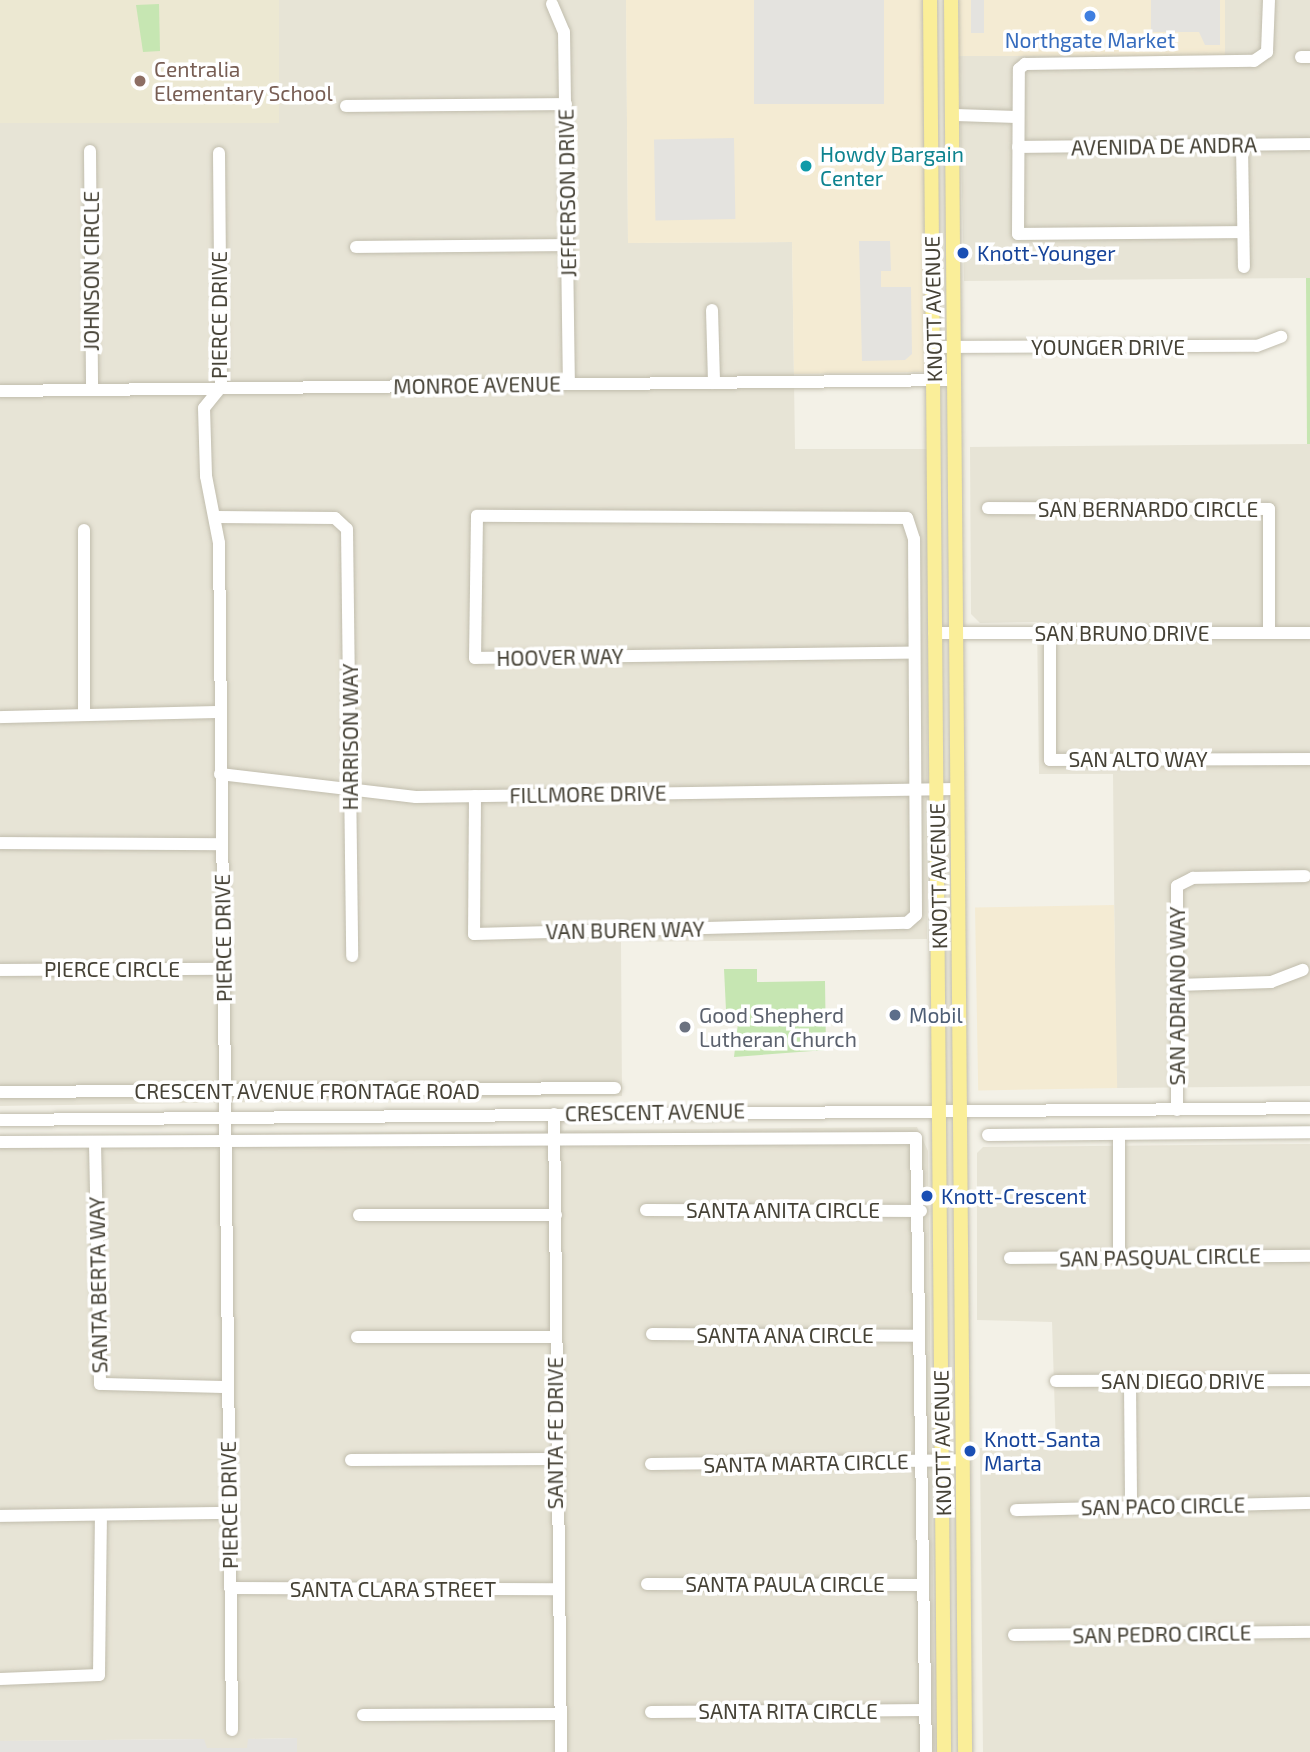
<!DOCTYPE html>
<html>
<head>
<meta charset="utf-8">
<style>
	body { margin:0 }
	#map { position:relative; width:1310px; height:1752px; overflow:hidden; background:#f3f1e7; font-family:"Exo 2",sans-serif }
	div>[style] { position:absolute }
	.residential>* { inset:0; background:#e7e4d6 }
	.commercial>* { inset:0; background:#f4ebd3; transform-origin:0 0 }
	.education>* { inset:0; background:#ece8d2; transform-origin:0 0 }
	.green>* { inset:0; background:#c6e6b2 }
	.parking>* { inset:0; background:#e4e3df; transform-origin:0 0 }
	.roads { filter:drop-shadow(0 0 2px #c1bdad) drop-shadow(0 0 2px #c1bdad) }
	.minor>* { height:12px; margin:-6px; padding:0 6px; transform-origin:6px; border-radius:6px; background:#fff }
	.major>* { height:14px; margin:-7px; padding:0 7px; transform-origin:7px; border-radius:7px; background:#faee99 }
	.dots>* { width:19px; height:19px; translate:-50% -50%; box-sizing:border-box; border:4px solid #fff; border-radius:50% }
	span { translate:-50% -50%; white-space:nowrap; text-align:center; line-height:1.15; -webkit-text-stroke:7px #fff; paint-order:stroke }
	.shop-label { font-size:21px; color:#366cbe }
	.education-label { font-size:21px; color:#785e54 }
	.left { translate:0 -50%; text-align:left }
	.street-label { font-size:21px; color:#464236 }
	.culture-label { font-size:21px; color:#0d838f }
	.transit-label { font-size:21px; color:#164399 }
	.worship-label { font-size:21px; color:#5b616d }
	.service-label { font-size:21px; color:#4e5e75 }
</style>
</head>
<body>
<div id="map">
	<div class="residential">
		<div style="clip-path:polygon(279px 0,626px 0,628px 243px,792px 242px,795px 449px,928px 449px,927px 939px,621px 942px,622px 1096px,0 1106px,0 123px,279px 122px)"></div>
		<div style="clip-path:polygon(1225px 0,1310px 0,1310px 278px,964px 281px,959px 56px,1225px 52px)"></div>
		<div style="clip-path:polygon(1310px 444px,1310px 1086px,1116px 1088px,1113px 774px,1039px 774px,1037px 622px,980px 623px,971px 614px,970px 447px)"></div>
		<div style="clip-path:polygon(917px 1127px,928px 1151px,935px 1752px,297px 1752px,296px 1738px,248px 1739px,248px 1748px,206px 1748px,203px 1739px,0 1741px,0 1136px)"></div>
		<div style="clip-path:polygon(1310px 1144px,1310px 1752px,983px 1752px,980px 1448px,1056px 1447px,1052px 1322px,977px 1320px,977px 1153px,983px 1147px)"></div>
	</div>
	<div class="commercial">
		<div style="clip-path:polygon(626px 0,923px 0,927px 372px,794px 374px,792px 242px,628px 243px)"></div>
		<div style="left:959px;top:0;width:266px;height:56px"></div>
		<div style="left:1114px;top:905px;width:183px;height:139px;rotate:89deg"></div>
	</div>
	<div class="education">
		<div style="left:0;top:0;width:279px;height:123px"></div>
	</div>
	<div class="green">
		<div style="clip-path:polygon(159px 4px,160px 51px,143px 52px,136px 5px)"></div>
		<div style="clip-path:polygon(1306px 278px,1310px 278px,1310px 444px,1307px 444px)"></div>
		<div style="clip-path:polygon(724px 969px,757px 969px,757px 982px,825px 981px,826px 1050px,734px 1057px,739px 1015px,726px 1010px)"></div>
	</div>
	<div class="parking">
		<div style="left:754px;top:0;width:130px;height:104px"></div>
		<div style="left:971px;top:0;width:13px;height:33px"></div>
		<div style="clip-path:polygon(1151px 0,1220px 0,1220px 45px,1205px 45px,1199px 32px,1151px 32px)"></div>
		<div style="left:734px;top:138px;width:81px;height:80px;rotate:89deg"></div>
		<div style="clip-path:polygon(859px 241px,890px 241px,891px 271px,881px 271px,881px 287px,911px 287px,912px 354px,905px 360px,862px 361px)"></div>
		<div style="clip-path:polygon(297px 1738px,297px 1752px,0 1752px,0 1741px,204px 1739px,207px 1748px,247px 1748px,248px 1739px)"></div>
	</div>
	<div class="roads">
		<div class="minor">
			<div style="left:552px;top:4px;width:30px;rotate:67deg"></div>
			<div style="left:564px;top:32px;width:352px;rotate:89.2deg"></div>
			<div style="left:1301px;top:57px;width:9px"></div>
			<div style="left:346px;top:106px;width:220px;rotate:-0.5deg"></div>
			<div style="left:954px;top:115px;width:64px;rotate:1.8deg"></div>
			<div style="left:1242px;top:145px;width:122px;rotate:89.1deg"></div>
			<div style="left:1018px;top:147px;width:292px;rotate:-0.6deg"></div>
			<div style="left:90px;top:151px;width:239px;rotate:89.5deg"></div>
			<div style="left:219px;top:153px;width:234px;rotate:89.5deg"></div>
			<div style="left:221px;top:387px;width:27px;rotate:129deg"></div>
			<div style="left:204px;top:408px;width:68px;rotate:88.3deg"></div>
			<div style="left:206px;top:476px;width:68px;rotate:79deg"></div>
			<div style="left:219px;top:543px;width:1187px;rotate:89.37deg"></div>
			<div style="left:1243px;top:232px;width:225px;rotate:179.5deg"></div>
			<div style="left:1018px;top:234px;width:165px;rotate:-89.7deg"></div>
			<div style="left:1019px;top:69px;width:8px;rotate:-40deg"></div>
			<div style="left:1025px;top:64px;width:229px;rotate:-0.8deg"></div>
			<div style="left:1254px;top:61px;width:16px;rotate:-35deg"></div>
			<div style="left:1267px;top:52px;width:52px;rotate:-87.8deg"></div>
			<div style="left:356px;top:247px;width:211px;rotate:-0.5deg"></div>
			<div style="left:712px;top:310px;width:73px;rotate:88.4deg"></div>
			<div style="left:933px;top:347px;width:324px;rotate:-0.2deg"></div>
			<div style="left:1257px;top:346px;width:26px;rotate:-21deg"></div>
			<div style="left:0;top:391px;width:954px;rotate:-0.66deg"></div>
			<div style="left:988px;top:508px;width:281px;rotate:0.2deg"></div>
			<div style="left:1269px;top:509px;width:124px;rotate:90deg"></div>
			<div style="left:216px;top:517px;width:119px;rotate:0.5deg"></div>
			<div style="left:335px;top:518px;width:16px;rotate:43deg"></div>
			<div style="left:347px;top:529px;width:427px;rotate:89.3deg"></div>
			<div style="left:934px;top:633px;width:376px"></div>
			<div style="left:1050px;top:633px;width:127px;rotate:90deg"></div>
			<div style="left:1050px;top:760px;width:260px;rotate:-0.2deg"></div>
			<div style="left:84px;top:715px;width:185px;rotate:-90deg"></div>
			<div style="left:0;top:717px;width:221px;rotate:-1.3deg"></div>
			<div style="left:220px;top:774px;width:197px;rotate:6.7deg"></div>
			<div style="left:416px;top:797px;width:541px;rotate:-0.85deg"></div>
			<div style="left:475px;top:796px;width:138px;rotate:90.4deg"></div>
			<div style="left:474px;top:934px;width:433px;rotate:-1.5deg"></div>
			<div style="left:907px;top:923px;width:12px;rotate:-42deg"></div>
			<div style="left:916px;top:915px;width:376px;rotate:-90.3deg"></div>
			<div style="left:914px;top:539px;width:22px;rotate:-108deg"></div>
			<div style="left:907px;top:518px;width:430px;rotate:-179.7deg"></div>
			<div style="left:477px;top:516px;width:142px;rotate:90.8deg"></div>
			<div style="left:475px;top:658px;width:438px;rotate:-0.7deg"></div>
			<div style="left:0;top:843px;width:222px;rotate:0.3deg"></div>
			<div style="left:0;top:970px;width:223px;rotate:-0.3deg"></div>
			<div style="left:1177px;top:985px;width:94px;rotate:-1.8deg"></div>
			<div style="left:1271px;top:982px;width:34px;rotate:-21deg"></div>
			<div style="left:0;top:1092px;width:615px;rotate:-0.37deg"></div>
			<div style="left:1177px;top:1110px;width:224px;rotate:-90deg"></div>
			<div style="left:1177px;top:886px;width:18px;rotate:-27deg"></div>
			<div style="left:1193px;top:878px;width:112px;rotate:-1deg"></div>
			<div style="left:554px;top:1114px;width:638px;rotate:89.37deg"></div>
			<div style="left:0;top:1120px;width:1310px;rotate:-0.52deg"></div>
			<div style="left:988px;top:1135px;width:322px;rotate:-0.5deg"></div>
			<div style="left:0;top:1142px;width:916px;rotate:-0.25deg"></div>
			<div style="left:916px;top:1138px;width:614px;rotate:89.07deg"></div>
			<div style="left:95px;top:1143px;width:241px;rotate:88.8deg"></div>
			<div style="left:100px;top:1384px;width:127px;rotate:1.4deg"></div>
			<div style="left:646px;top:1210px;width:275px;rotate:0.2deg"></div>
			<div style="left:359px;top:1215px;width:197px"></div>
			<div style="left:1119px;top:1257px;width:123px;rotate:-90deg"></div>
			<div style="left:1010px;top:1258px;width:300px;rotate:-0.4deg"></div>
			<div style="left:652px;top:1334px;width:267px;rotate:0.4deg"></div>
			<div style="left:357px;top:1337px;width:198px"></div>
			<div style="left:1056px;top:1381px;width:254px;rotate:-0.2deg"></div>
			<div style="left:1130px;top:1383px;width:123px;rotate:89.5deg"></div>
			<div style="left:351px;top:1460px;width:203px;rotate:-0.3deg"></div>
			<div style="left:651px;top:1464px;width:311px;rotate:-0.7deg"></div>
			<div style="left:1016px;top:1510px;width:294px;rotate:-1.4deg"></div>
			<div style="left:0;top:1516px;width:228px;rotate:-0.8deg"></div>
			<div style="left:647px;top:1584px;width:276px;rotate:0.2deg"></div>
			<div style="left:230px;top:1588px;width:327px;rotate:0.2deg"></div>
			<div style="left:1014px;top:1635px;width:296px;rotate:-0.6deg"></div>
			<div style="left:0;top:1679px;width:99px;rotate:-2.3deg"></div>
			<div style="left:99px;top:1675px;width:160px;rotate:-89.3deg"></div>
			<div style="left:651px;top:1712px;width:274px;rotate:-0.4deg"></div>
			<div style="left:363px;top:1715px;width:198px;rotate:-0.3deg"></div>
		</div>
		<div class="major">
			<div style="left:930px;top:0;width:1752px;rotate:89.54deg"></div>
			<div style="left:951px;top:0;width:1752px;rotate:89.54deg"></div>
		</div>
	</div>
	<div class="dots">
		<div style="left:1090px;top:16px;background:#3f7fe0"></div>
		<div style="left:140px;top:81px;background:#8d6e63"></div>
		<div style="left:806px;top:166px;background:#0f9aa8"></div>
		<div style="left:963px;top:253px;background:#1a4fb4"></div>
		<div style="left:895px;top:1015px;background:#5c6f8a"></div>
		<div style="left:685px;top:1027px;background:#6b7280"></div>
		<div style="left:927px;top:1196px;background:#1a4fb4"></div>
		<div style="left:970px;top:1451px;background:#1a4fb4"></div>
	</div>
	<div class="shop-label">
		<span style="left:1090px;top:40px">Northgate Market</span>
	</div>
	<div class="education-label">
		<span class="left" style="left:154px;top:81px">Centralia<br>Elementary School</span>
	</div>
	<div class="street-label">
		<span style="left:1164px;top:146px;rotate:-1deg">AVENIDA DE ANDRA</span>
		<span style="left:567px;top:193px;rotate:-91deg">JEFFERSON DRIVE</span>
		<span style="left:91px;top:271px;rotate:-90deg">JOHNSON CIRCLE</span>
		<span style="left:933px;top:309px;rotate:-91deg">KNOTT AVENUE</span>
		<span style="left:219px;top:315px;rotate:-90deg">PIERCE DRIVE</span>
		<span style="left:1108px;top:347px">YOUNGER DRIVE</span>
		<span style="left:477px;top:385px;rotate:-1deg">MONROE AVENUE</span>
		<span style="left:1148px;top:509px">SAN BERNARDO CIRCLE</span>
		<span style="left:1122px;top:633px">SAN BRUNO DRIVE</span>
		<span style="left:560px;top:657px;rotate:-1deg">HOOVER WAY</span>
		<span style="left:350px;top:737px;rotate:-90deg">HARRISON WAY</span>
		<span style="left:1138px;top:759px">SAN ALTO WAY</span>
		<span style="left:588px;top:794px;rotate:-1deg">FILLMORE DRIVE</span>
		<span style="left:938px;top:876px;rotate:-91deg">KNOTT AVENUE</span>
		<span style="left:625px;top:930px;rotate:-1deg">VAN BUREN WAY</span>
		<span style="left:223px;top:938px;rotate:-91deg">PIERCE DRIVE</span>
		<span style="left:112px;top:969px">PIERCE CIRCLE</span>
		<span style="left:1177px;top:996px;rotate:-90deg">SAN ADRIANO WAY</span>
		<span style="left:307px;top:1091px">CRESCENT AVENUE FRONTAGE ROAD</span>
		<span style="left:655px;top:1112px;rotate:-1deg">CRESCENT AVENUE</span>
		<span style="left:783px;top:1210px">SANTA ANITA CIRCLE</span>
		<span style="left:1160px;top:1257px;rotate:-1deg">SAN PASQUAL CIRCLE</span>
		<span style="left:98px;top:1285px;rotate:-91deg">SANTA BERTA WAY</span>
		<span style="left:785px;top:1335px">SANTA ANA CIRCLE</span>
		<span style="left:1183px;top:1381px">SAN DIEGO DRIVE</span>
		<span style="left:555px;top:1433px;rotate:-90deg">SANTA FE DRIVE</span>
		<span style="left:942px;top:1443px;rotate:-91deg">KNOTT AVENUE</span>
		<span style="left:806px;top:1463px;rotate:-1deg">SANTA MARTA CIRCLE</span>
		<span style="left:229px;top:1505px;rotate:-91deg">PIERCE DRIVE</span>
		<span style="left:1163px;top:1506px;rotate:-1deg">SAN PACO CIRCLE</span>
		<span style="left:785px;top:1584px">SANTA PAULA CIRCLE</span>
		<span style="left:393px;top:1589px">SANTA CLARA STREET</span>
		<span style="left:1162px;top:1634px;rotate:-1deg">SAN PEDRO CIRCLE</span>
		<span style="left:788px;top:1711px">SANTA RITA CIRCLE</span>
	</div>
	<div class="culture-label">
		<span class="left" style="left:820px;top:166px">Howdy Bargain<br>Center</span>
	</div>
	<div class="transit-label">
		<span class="left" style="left:977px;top:253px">Knott-Younger</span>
		<span class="left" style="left:941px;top:1196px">Knott-Crescent</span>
		<span class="left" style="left:984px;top:1451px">Knott-Santa<br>Marta</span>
	</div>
	<div class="worship-label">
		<span class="left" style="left:699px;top:1027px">Good Shepherd<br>Lutheran Church</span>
	</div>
	<div class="service-label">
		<span class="left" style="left:909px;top:1015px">Mobil</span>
	</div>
</div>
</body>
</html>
